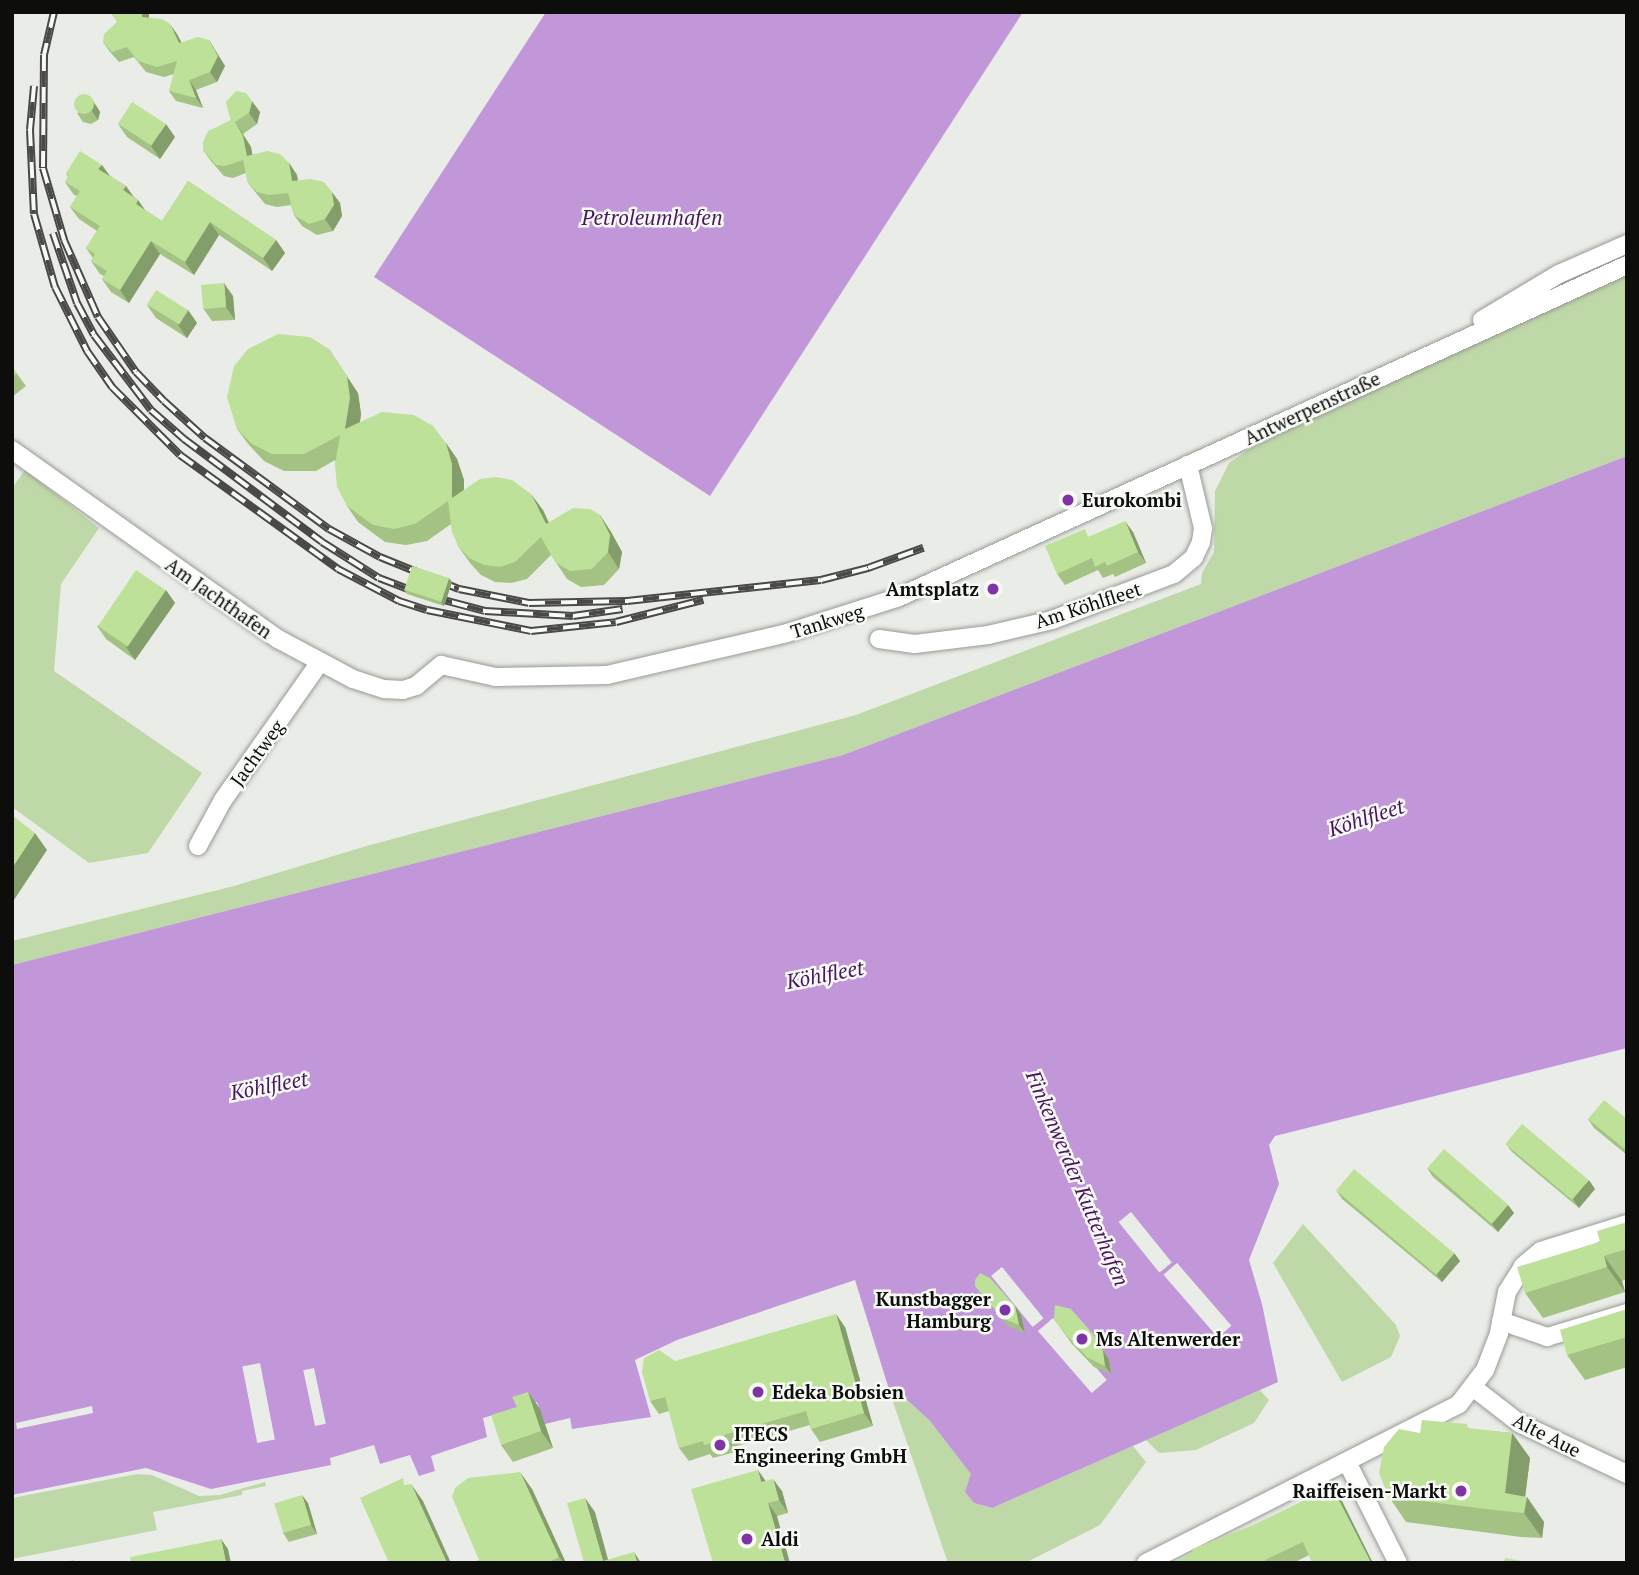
<!DOCTYPE html>
<html>
<head>
<meta charset="utf-8">
<style>
	body { margin:0 }
	#map { position:relative; width:1639px; height:1575px; overflow:hidden; background:#eaede7; font-family:"PT Serif",serif }
	div>[style] { position:absolute }
	.green>* { inset:0; background:#bfd8a7 }
	.water>* { inset:0; background:#c197d9 }
	.pier>* { inset:0; background:#eaede7; transform-origin:0 0 }
	.roads { filter:drop-shadow(0 0 2px #979a95) drop-shadow(0 0 2px #979a95) }
	.minor>* { height:18px; margin:-9px; padding:0 9px; transform-origin:9px; border-radius:9px; background:#fff }
	.rail>* { height:8px; margin-top:-4px; transform-origin:0; background:repeating-linear-gradient(90deg,#f7faf5 0 16px,#494a47 0 32px); box-sizing:border-box; border-block:2px solid #494a47 }
	.wall>* { inset:0; background:#a3c284 }
	.shaded-wall>* { inset:0; background:#849e6b }
	.building>* { inset:0; background:#bde199; transform-origin:0 0 }
	.round { border-radius:50% }
	.dots>* { width:19px; height:19px; translate:-50% -50%; box-sizing:border-box; border:4px solid #f7faf5; border-radius:50% }
	span { translate:-50% -50%; white-space:nowrap; text-align:center; line-height:1.15; -webkit-text-stroke:5px #f7faf5; paint-order:stroke }
	.street-label { font-size:19px; color:#0d0e0c }
	.poi-label { font-size:19px; color:#0d0e0c; font-weight:700 }
	.left { translate:0 -50%; text-align:left }
	.right { translate:-100% -50%; text-align:right }
	.water-label { font-size:21px; color:#4b1663; font-style:italic }
	.frame { position:absolute; inset:0; border:14px solid #0d0e0c; pointer-events:none }
</style>
</head>
<body>
<div id="map">
	<div class="green">
		<div style="clip-path:polygon(1627px 274px,1627px 456px,843px 755px,12px 965px,12px 941px,234px 886px,370px 845px,856px 715px,1201px 584px,1202px 573px,1214px 552px,1215px 491px,1229px 463px,1268px 436px)"></div>
		<div style="clip-path:polygon(25px 470px,99px 528px,61px 584px,54px 671px,202px 773px,148px 853px,89px 863px,12px 807px,12px 488px)"></div>
		<div style="clip-path:polygon(1303px 1224px,1396px 1325px,1400px 1336px,1391px 1357px,1342px 1382px,1273px 1263px)"></div>
		<div style="clip-path:polygon(1260px 1390px,1269px 1400px,1254px 1423px,1196px 1450px,1159px 1453px,1146px 1440px)"></div>
		<div style="clip-path:polygon(904px 1397px,930px 1421px,972px 1474px,974px 1503px,992px 1508px,1133px 1446px,1146px 1462px,1100px 1525px,1025px 1563px,948px 1563px,892px 1399px)"></div>
		<div style="clip-path:polygon(137px 1474px,152px 1475px,199px 1496px,220px 1495px,265px 1482px,266px 1486px,242px 1491px,242px 1495px,153px 1512px,157px 1530px,12px 1559px,12px 1498px)"></div>
	</div>
	<div class="water">
		<div style="clip-path:polygon(546px 12px,1023px 12px,710px 496px,374px 277px)"></div>
		<div style="clip-path:polygon(1627px 456px,1627px 1048px,1275px 1136px,1269px 1145px,1279px 1184px,1249px 1260px,1262px 1304px,1278px 1382px,992px 1508px,974px 1503px,965px 1492px,971px 1474px,930px 1421px,904px 1397px,892px 1399px,855px 1280px,677px 1340px,635px 1360px,651px 1417px,572px 1429px,570px 1418px,545px 1424px,537px 1402px,483px 1418px,487px 1437px,431px 1456px,435px 1471px,419px 1476px,410px 1455px,380px 1464px,374px 1445px,330px 1458px,331px 1465px,211px 1489px,146px 1468px,12px 1495px,12px 965px,843px 755px)"></div>
	</div>
	<div class="pier">
		<div style="left:1131px;top:1212px;width:65px;height:16px;rotate:51deg"></div>
		<div style="left:1177px;top:1263px;width:83px;height:18px;rotate:49deg"></div>
		<div style="left:1002px;top:1267px;width:66px;height:14px;rotate:51deg"></div>
		<div style="left:1053px;top:1318px;width:82px;height:20px;rotate:49deg"></div>
		<div style="left:260px;top:1363px;width:78px;height:18px;rotate:79deg"></div>
		<div style="left:314px;top:1368px;width:57px;height:11px;rotate:78deg"></div>
		<div style="clip-path:polygon(92px 1406px,93px 1413px,17px 1429px,16px 1423px)"></div>
	</div>
	<div class="roads">
		<div class="minor">
			<div style="left:1482px;top:320px;width:90px;rotate:-30.9deg"></div>
			<div style="left:1559px;top:274px;width:74px;rotate:-23.8deg"></div>
			<div style="left:12px;top:450px;width:326px;rotate:35.4deg"></div>
			<div style="left:278px;top:639px;width:85px;rotate:28.1deg"></div>
			<div style="left:353px;top:679px;width:33px;rotate:18deg"></div>
			<div style="left:384px;top:689px;width:19px;rotate:3deg"></div>
			<div style="left:403px;top:690px;width:14px;rotate:-17deg"></div>
			<div style="left:416px;top:686px;width:33px;rotate:-40deg"></div>
			<div style="left:441px;top:665px;width:56px;rotate:12.3deg"></div>
			<div style="left:496px;top:677px;width:111px;rotate:-1deg"></div>
			<div style="left:607px;top:675px;width:185px;rotate:-13.1deg"></div>
			<div style="left:787px;top:633px;width:115px;rotate:-17.7deg"></div>
			<div style="left:897px;top:598px;width:802px;rotate:-24.52deg"></div>
			<div style="left:879px;top:639px;width:36px;rotate:8deg"></div>
			<div style="left:915px;top:644px;width:74px;rotate:-7deg"></div>
			<div style="left:988px;top:635px;width:66px;rotate:-13.2deg"></div>
			<div style="left:1052px;top:620px;width:130px;rotate:-20.7deg"></div>
			<div style="left:1174px;top:574px;width:26px;rotate:-40deg"></div>
			<div style="left:1194px;top:557px;width:17px;rotate:-65deg"></div>
			<div style="left:1201px;top:542px;width:14px;rotate:-82deg"></div>
			<div style="left:1203px;top:528px;width:65px;rotate:-103.4deg"></div>
			<div style="left:198px;top:846px;width:52px;rotate:-61.5deg"></div>
			<div style="left:223px;top:800px;width:169px;rotate:-54.9deg"></div>
			<div style="left:1501px;top:1321px;width:49px;rotate:19.2deg"></div>
			<div style="left:1547px;top:1337px;width:84px;rotate:-16.7deg"></div>
			<div style="left:1474px;top:1388px;width:57px;rotate:37.9deg"></div>
			<div style="left:1519px;top:1423px;width:119px;rotate:25.3deg"></div>
			<div style="left:1347px;top:1462px;width:113px;rotate:63.2deg"></div>
			<div style="left:1146px;top:1563px;width:351px;rotate:-26.9deg"></div>
			<div style="left:1459px;top:1404px;width:43px;rotate:-52.6deg"></div>
			<div style="left:1485px;top:1370px;width:40px;rotate:-69deg"></div>
			<div style="left:1499px;top:1333px;width:42px;rotate:-79deg"></div>
			<div style="left:1507px;top:1292px;width:31px;rotate:-58deg"></div>
			<div style="left:1523px;top:1266px;width:23px;rotate:-40deg"></div>
			<div style="left:1541px;top:1251px;width:90px;rotate:-17.4deg"></div>
		</div>
	</div>
	<div class="rail">
		<div style="left:54px;top:12px;width:44px;rotate:103.1deg"></div>
		<div style="left:44px;top:55px;width:113px;rotate:90.5deg"></div>
		<div style="left:43px;top:168px;width:75px;rotate:73.7deg"></div>
		<div style="left:64px;top:240px;width:84px;rotate:66.2deg"></div>
		<div style="left:98px;top:317px;width:67px;rotate:55.4deg"></div>
		<div style="left:136px;top:372px;width:40px;rotate:46deg"></div>
		<div style="left:164px;top:401px;width:55px;rotate:42.1deg"></div>
		<div style="left:205px;top:438px;width:154px;rotate:36.3deg"></div>
		<div style="left:329px;top:529px;width:58px;rotate:28.8deg"></div>
		<div style="left:380px;top:557px;width:85px;rotate:22.1deg"></div>
		<div style="left:459px;top:589px;width:71px;rotate:11.3deg"></div>
		<div style="left:529px;top:603px;width:98px;rotate:-1.2deg"></div>
		<div style="left:627px;top:601px;width:195px;rotate:-6.2deg"></div>
		<div style="left:821px;top:580px;width:49px;rotate:-14.3deg"></div>
		<div style="left:868px;top:568px;width:59px;rotate:-20deg"></div>
		<div style="left:34px;top:86px;width:44px;rotate:95.2deg"></div>
		<div style="left:30px;top:130px;width:84px;rotate:87.3deg"></div>
		<div style="left:34px;top:214px;width:76px;rotate:74deg"></div>
		<div style="left:55px;top:287px;width:72px;rotate:63.4deg"></div>
		<div style="left:87px;top:351px;width:44px;rotate:55.2deg"></div>
		<div style="left:112px;top:387px;width:96px;rotate:45deg"></div>
		<div style="left:180px;top:455px;width:195px;rotate:35.8deg"></div>
		<div style="left:338px;top:569px;width:69px;rotate:27.7deg"></div>
		<div style="left:399px;top:601px;width:29px;rotate:18deg"></div>
		<div style="left:427px;top:610px;width:106px;rotate:11.4deg"></div>
		<div style="left:531px;top:631px;width:85px;rotate:-6deg"></div>
		<div style="left:616px;top:622px;width:90px;rotate:-14.2deg"></div>
		<div style="left:53px;top:233px;width:74px;rotate:71.1deg"></div>
		<div style="left:77px;top:303px;width:36px;rotate:62deg"></div>
		<div style="left:94px;top:335px;width:94px;rotate:52.8deg"></div>
		<div style="left:151px;top:410px;width:44px;rotate:41.3deg"></div>
		<div style="left:184px;top:439px;width:172px;rotate:36.7deg"></div>
		<div style="left:322px;top:542px;width:67px;rotate:32.3deg"></div>
		<div style="left:379px;top:578px;width:45px;rotate:20.9deg"></div>
		<div style="left:421px;top:594px;width:66px;rotate:14.9deg"></div>
		<div style="left:485px;top:611px;width:88px;rotate:3.3deg"></div>
		<div style="left:573px;top:616px;width:50px;rotate:-8deg"></div>
	</div>
	<div class="wall">
		<div style="clip-path:polygon(149px 12px,149px 18px,177px 34px,181px 43px,209px 40px,225px 66px,217px 82px,196px 90px,203px 108px,176px 101px,169px 91px,174px 74px,164px 77px,146px 72px,134px 57px,119px 62px,110px 52px,103px 42px)"></div>
		<div style="clip-path:polygon(226px 102px,260px 112px,257px 124px,243px 134px,251px 147px,252px 155px,289px 163px,297px 175px,298px 181px,340px 203px,342px 216px,333px 231px,317px 235px,302px 226px,294px 215px,291px 205px,277px 207px,265px 204px,248px 183px,246px 173px,233px 178px,224px 176px,211px 161px,203px 150px,231px 120px)"></div>
		<div style="clip-path:polygon(96px 105px,100px 112px,98px 120px,91px 124px,83px 122px,77px 113px)"></div>
		<div style="clip-path:polygon(118px 124px,175px 137px,160px 159px,127px 137px)"></div>
		<div style="clip-path:polygon(102px 165px,110px 176px,126px 186px,133px 196px,138px 200px,145px 210px,162px 221px,188px 181px,276px 240px,285px 253px,272px 271px,219px 235px,194px 275px,160px 254px,129px 303px,111px 292px,102px 279px,104px 276px,100px 274px,91px 261px,93px 258px,86px 248px,97px 231px,79px 219px,70px 207px,77px 196px,74px 195px,65px 182px,68px 177px,66px 173px)"></div>
		<div style="clip-path:polygon(233px 296px,235px 320px,212px 321px,203px 308px)"></div>
		<div style="clip-path:polygon(147px 305px,188px 310px,197px 323px,187px 338px,156px 318px)"></div>
		<div style="clip-path:polygon(12px 367px,26px 386px,12px 397px)"></div>
		<div style="clip-path:polygon(358px 393px,361px 414px,360px 422px,446px 443px,457px 459px,464px 480px,464px 490px,543px 510px,549px 523px,600px 515px,611px 532px,622px 552px,619px 569px,604px 585px,581px 587px,567px 579px,551px 555px,527px 579px,511px 583px,495px 582px,481px 575px,470px 563px,458px 546px,451px 524px,427px 541px,406px 545px,385px 542px,358px 522px,347px 506px,335px 460px,316px 471px,284px 471px,264px 461px,249px 445px,237px 429px)"></div>
		<div style="clip-path:polygon(1133px 532px,1146px 563px,1115px 577px,1113px 574px,1103px 578px,1098px 570px,1065px 585px,1057px 574px,1090px 536px)"></div>
		<div style="clip-path:polygon(452px 582px,444px 606px,407px 594px,404px 590px)"></div>
		<div style="clip-path:polygon(166px 590px,175px 603px,135px 660px,106px 639px,97px 626px)"></div>
		<div style="clip-path:polygon(1588px 1119px,1627px 1119px,1627px 1155px,1594px 1128px)"></div>
		<div style="clip-path:polygon(1506px 1144px,1595px 1189px,1579px 1208px,1512px 1152px)"></div>
		<div style="clip-path:polygon(1427px 1168px,1508px 1205px,1514px 1213px,1498px 1232px,1433px 1177px)"></div>
		<div style="clip-path:polygon(1336px 1190px,1454px 1253px,1460px 1261px,1442px 1282px,1342px 1199px)"></div>
		<div style="clip-path:polygon(1627px 1222px,1627px 1279px,1622px 1281px,1625px 1292px,1543px 1318px,1525px 1293px)"></div>
		<div style="clip-path:polygon(975px 1286px,1021px 1315px,1025px 1333px,1008px 1326px)"></div>
		<div style="clip-path:polygon(1627px 1309px,1627px 1367px,1585px 1380px,1567px 1355px)"></div>
		<div style="clip-path:polygon(1054px 1319px,1093px 1334px,1109px 1360px,1111px 1374px,1094px 1367px,1072px 1344px)"></div>
		<div style="clip-path:polygon(845px 1327px,873px 1426px,820px 1442px,811px 1429px,810px 1425px,733px 1447px,735px 1452px,713px 1458px,710px 1454px,689px 1461px,679px 1448px,669px 1411px,659px 1414px,650px 1401px)"></div>
		<div style="clip-path:polygon(528px 1392px,540px 1409px,553px 1448px,513px 1462px,501px 1445px,517px 1407px)"></div>
		<div style="clip-path:polygon(1471px 1429px,1512px 1433px,1530px 1458px,1525px 1497px,1527px 1497px,1544px 1522px,1542px 1538px,1521px 1537px,1406px 1522px,1389px 1497px,1420px 1433px)"></div>
		<div style="clip-path:polygon(765px 1481px,782px 1491px,788px 1513px,777px 1516px,713px 1563px)"></div>
		<div style="clip-path:polygon(532px 1489px,566px 1563px,473px 1563px,479px 1560px)"></div>
		<div style="clip-path:polygon(1341px 1499px,1309px 1555px,1293px 1563px,1173px 1563px)"></div>
		<div style="clip-path:polygon(308px 1503px,317px 1534px,289px 1542px,283px 1533px)"></div>
	</div>
	<div class="shaded-wall">
		<div style="clip-path:polygon(142px 12px,149px 12px,149px 27px,142px 17px)"></div>
		<div style="clip-path:polygon(170px 24px,177px 34px,187px 53px,179px 43px)"></div>
		<div style="clip-path:polygon(209px 40px,225px 66px,217px 82px,210px 72px)"></div>
		<div style="clip-path:polygon(189px 80px,196px 90px,203px 108px,196px 98px)"></div>
		<div style="clip-path:polygon(90px 96px,100px 112px,98px 120px,92px 111px)"></div>
		<div style="clip-path:polygon(252px 101px,260px 112px,257px 124px,249px 113px)"></div>
		<div style="clip-path:polygon(235px 122px,251px 147px,255px 168px,247px 156px)"></div>
		<div style="clip-path:polygon(166px 124px,175px 137px,160px 159px,151px 146px)"></div>
		<div style="clip-path:polygon(289px 163px,297px 175px,300px 193px,292px 181px)"></div>
		<div style="clip-path:polygon(102px 165px,111px 178px,98px 169px)"></div>
		<div style="clip-path:polygon(126px 186px,135px 199px,123px 190px)"></div>
		<div style="clip-path:polygon(332px 192px,340px 203px,342px 216px,333px 231px,325px 219px)"></div>
		<div style="clip-path:polygon(138px 200px,147px 213px,136px 204px)"></div>
		<div style="clip-path:polygon(210px 222px,219px 235px,194px 275px,185px 262px)"></div>
		<div style="clip-path:polygon(276px 240px,285px 253px,272px 271px,263px 258px)"></div>
		<div style="clip-path:polygon(151px 241px,160px 254px,129px 303px,120px 290px)"></div>
		<div style="clip-path:polygon(224px 283px,233px 296px,235px 320px,226px 307px)"></div>
		<div style="clip-path:polygon(188px 310px,197px 323px,187px 338px,178px 325px)"></div>
		<div style="clip-path:polygon(329px 349px,358px 393px,361px 414px,356px 446px,345px 429px)"></div>
		<div style="clip-path:polygon(446px 443px,457px 459px,464px 480px,464px 514px,452px 498px)"></div>
		<div style="clip-path:polygon(531px 494px,543px 510px,557px 541px,546px 524px)"></div>
		<div style="clip-path:polygon(600px 515px,611px 532px,622px 552px,619px 569px,608px 552px)"></div>
		<div style="clip-path:polygon(1125px 521px,1133px 532px,1146px 563px,1138px 552px)"></div>
		<div style="clip-path:polygon(449px 578px,452px 582px,444px 606px,441px 602px)"></div>
		<div style="clip-path:polygon(166px 590px,175px 603px,135px 660px,126px 647px)"></div>
		<div style="clip-path:polygon(35px 833px,47px 850px,12px 903px,12px 868px)"></div>
		<div style="clip-path:polygon(1589px 1180px,1595px 1189px,1579px 1208px,1573px 1199px)"></div>
		<div style="clip-path:polygon(1508px 1205px,1514px 1213px,1498px 1232px,1492px 1224px)"></div>
		<div style="clip-path:polygon(1454px 1253px,1460px 1261px,1442px 1282px,1436px 1274px)"></div>
		<div style="clip-path:polygon(1604px 1256px,1622px 1281px,1625px 1292px,1607px 1267px)"></div>
		<div style="clip-path:polygon(1015px 1306px,1021px 1315px,1025px 1333px,1019px 1325px)"></div>
		<div style="clip-path:polygon(836px 1314px,845px 1327px,873px 1426px,864px 1413px)"></div>
		<div style="clip-path:polygon(1093px 1334px,1109px 1360px,1111px 1374px,1105px 1366px)"></div>
		<div style="clip-path:polygon(528px 1392px,540px 1409px,553px 1448px,541px 1431px)"></div>
		<div style="clip-path:polygon(1512px 1433px,1530px 1458px,1523px 1513px,1505px 1493px)"></div>
		<div style="clip-path:polygon(724px 1435px,733px 1447px,735px 1452px,726px 1439px)"></div>
		<div style="clip-path:polygon(758px 1470px,767px 1483px,761px 1482px)"></div>
		<div style="clip-path:polygon(520px 1472px,532px 1489px,566px 1563px,564px 1563px,559px 1557px)"></div>
		<div style="clip-path:polygon(773px 1479px,782px 1491px,788px 1513px,779px 1500px)"></div>
		<div style="clip-path:polygon(411px 1484px,423px 1501px,451px 1563px,447px 1563px)"></div>
		<div style="clip-path:polygon(1332px 1487px,1341px 1499px,1373px 1563px,1371px 1563px)"></div>
		<div style="clip-path:polygon(302px 1495px,308px 1503px,317px 1534px,311px 1525px)"></div>
		<div style="clip-path:polygon(1527px 1497px,1544px 1522px,1542px 1538px,1524px 1513px)"></div>
		<div style="clip-path:polygon(585px 1498px,595px 1512px,609px 1563px,603px 1561px)"></div>
		<div style="clip-path:polygon(768px 1503px,777px 1516px,790px 1563px,785px 1563px)"></div>
		<div style="clip-path:polygon(221px 1539px,228px 1549px,231px 1563px,226px 1563px)"></div>
		<div style="clip-path:polygon(634px 1552px,641px 1563px,637px 1563px)"></div>
	</div>
	<div class="building">
		<div style="clip-path:polygon(110px 12px,142px 12px,142px 17px,162px 19px,170px 24px,179px 43px,198px 37px,209px 40px,218px 56px,210px 72px,189px 80px,196px 98px,169px 91px,177px 61px,157px 67px,138px 61px,127px 47px,112px 52px,103px 42px,104px 34px,117px 22px)"></div>
		<div style="clip-path:polygon(236px 91px,246px 93px,252px 101px,249px 113px,235px 122px,243px 136px,247px 156px,267px 151px,280px 154px,289px 163px,292px 181px,311px 179px,324px 182px,332px 192px,334px 205px,325px 219px,309px 224px,294px 215px,288px 193px,269px 195px,257px 192px,248px 183px,243px 160px,225px 166px,216px 165px,203px 150px,203px 142px,208px 131px,231px 120px,226px 102px)"></div>
		<div class="round" style="left:74px;top:94px;width:20px;height:20px"></div>
		<div style="left:132px;top:102px;width:40px;height:26px;rotate:33deg"></div>
		<div style="clip-path:polygon(80px 151px,102px 165px,98px 169px,126px 186px,123px 190px,138px 200px,136px 204px,162px 221px,188px 181px,276px 240px,263px 258px,210px 222px,185px 262px,151px 241px,120px 290px,102px 279px,107px 271px,91px 261px,95px 254px,86px 248px,100px 226px,70px 207px,80px 191px,65px 182px,69px 176px,66px 173px)"></div>
		<div style="left:224px;top:283px;width:24px;height:23px;rotate:85deg"></div>
		<div style="left:156px;top:290px;width:38px;height:17px;rotate:32deg"></div>
		<div style="clip-path:polygon(278px 334px,310px 337px,329px 349px,347px 376px,350px 398px,345px 429px,382px 412px,414px 415px,433px 426px,446px 443px,452px 464px,452px 498px,480px 479px,496px 477px,512px 480px,531px 494px,546px 524px,573px 508px,590px 509px,600px 515px,610px 535px,608px 552px,592px 569px,570px 571px,555px 562px,541px 537px,515px 562px,500px 567px,484px 565px,469px 558px,458px 546px,452px 532px,448px 501px,415px 524px,394px 529px,373px 525px,347px 506px,337px 487px,335px 465px,340px 435px,304px 454px,272px 454px,252px 444px,237px 429px,227px 397px,234px 366px,248px 349px)"></div>
		<div style="clip-path:polygon(12px 367px,17px 373px,12px 377px)"></div>
		<div style="clip-path:polygon(1125px 521px,1138px 552px,1107px 566px,1105px 562px,1095px 567px,1092px 558px,1057px 574px,1045px 546px,1085px 529px,1088px 537px)"></div>
		<div style="left:412px;top:566px;width:39px;height:25px;rotate:18deg"></div>
		<div style="left:136px;top:570px;width:36px;height:68px;rotate:34deg"></div>
		<div style="clip-path:polygon(12px 815px,35px 833px,12px 868px)"></div>
		<div style="clip-path:polygon(1604px 1100px,1627px 1119px,1627px 1151px,1588px 1119px)"></div>
		<div style="left:1522px;top:1124px;width:87px;height:26px;rotate:40deg"></div>
		<div style="left:1444px;top:1149px;width:85px;height:25px;rotate:41deg"></div>
		<div style="left:1354px;top:1169px;width:131px;height:28px;rotate:40deg"></div>
		<div style="clip-path:polygon(1627px 1222px,1627px 1249px,1604px 1256px,1607px 1267px,1525px 1293px,1517px 1267px,1600px 1242px,1597px 1231px)"></div>
		<div style="clip-path:polygon(980px 1273px,990px 1278px,1015px 1306px,1019px 1325px,1002px 1318px,975px 1286px,975px 1280px)"></div>
		<div style="clip-path:polygon(1055px 1305px,1071px 1309px,1093px 1334px,1103px 1351px,1105px 1366px,1088px 1358px,1066px 1335px,1054px 1319px)"></div>
		<div style="clip-path:polygon(1627px 1309px,1627px 1337px,1567px 1355px,1560px 1330px)"></div>
		<div style="clip-path:polygon(836px 1314px,864px 1413px,811px 1429px,806px 1411px,724px 1435px,726px 1439px,704px 1445px,703px 1441px,679px 1448px,665px 1397px,650px 1401px,642px 1372px,644px 1358px,659px 1350px,675px 1361px)"></div>
		<div style="clip-path:polygon(528px 1392px,541px 1431px,501px 1445px,491px 1415px,517px 1407px,512px 1397px)"></div>
		<div style="clip-path:polygon(1422px 1420px,1467px 1424px,1468px 1428px,1512px 1433px,1505px 1493px,1527px 1497px,1524px 1513px,1503px 1511px,1389px 1497px,1379px 1473px,1384px 1447px,1399px 1429px,1420px 1433px)"></div>
		<div style="clip-path:polygon(758px 1470px,761px 1482px,773px 1479px,779px 1500px,768px 1503px,785px 1563px,713px 1563px,691px 1489px)"></div>
		<div style="clip-path:polygon(520px 1472px,559px 1557px,547px 1563px,473px 1563px,479px 1560px,452px 1497px,455px 1488px,468px 1478px)"></div>
		<div style="clip-path:polygon(403px 1478px,404px 1485px,411px 1484px,447px 1563px,389px 1563px,360px 1498px)"></div>
		<div style="clip-path:polygon(1332px 1487px,1371px 1563px,1312px 1563px,1303px 1542px,1265px 1560px,1266px 1563px,1173px 1563px,1193px 1552px,1192px 1549px,1251px 1526px)"></div>
		<div style="left:302px;top:1495px;width:31px;height:29px;rotate:73deg"></div>
		<div style="clip-path:polygon(585px 1498px,603px 1561px,634px 1552px,637px 1563px,584px 1563px,567px 1503px)"></div>
		<div style="clip-path:polygon(221px 1539px,226px 1563px,131px 1563px,130px 1557px)"></div>
		<div style="clip-path:polygon(1505px 1558px,1533px 1563px,1504px 1563px)"></div>
		<div style="clip-path:polygon(74px 1560px,75px 1563px,59px 1563px)"></div>
	</div>
	<div class="dots">
		<div style="left:1068px;top:500px;background:#8033a4"></div>
		<div style="left:993px;top:589px;background:#8033a4"></div>
		<div style="left:1005px;top:1310px;background:#8033a4"></div>
		<div style="left:1082px;top:1339px;background:#8033a4"></div>
		<div style="left:758px;top:1392px;background:#8033a4"></div>
		<div style="left:720px;top:1445px;background:#8033a4"></div>
		<div style="left:1461px;top:1491px;background:#8033a4"></div>
		<div style="left:747px;top:1539px;background:#8033a4"></div>
	</div>
	<div class="street-label">
		<span style="left:1312px;top:408px;rotate:-25deg">Antwerpenstraße</span>
		<span style="left:219px;top:598px;rotate:35deg">Am Jachthafen</span>
		<span style="left:1088px;top:605px;rotate:-18deg">Am Köhlfleet</span>
		<span style="left:827px;top:621px;rotate:-17deg">Tankweg</span>
		<span style="left:257px;top:753px;rotate:-54deg">Jachtweg</span>
		<span style="left:1547px;top:1435px;rotate:27deg">Alte Aue</span>
	</div>
	<div class="poi-label">
		<span class="left" style="left:1082px;top:500px">Eurokombi</span>
		<span class="right" style="left:979px;top:589px">Amtsplatz</span>
		<span class="right" style="left:991px;top:1310px">Kunstbagger<br>Hamburg</span>
		<span class="left" style="left:1096px;top:1339px">Ms Altenwerder</span>
		<span class="left" style="left:772px;top:1392px">Edeka Bobsien</span>
		<span class="left" style="left:734px;top:1445px">ITECS<br>Engineering GmbH</span>
		<span class="right" style="left:1447px;top:1491px">Raiffeisen-Markt</span>
		<span class="left" style="left:761px;top:1539px">Aldi</span>
	</div>
	<div class="water-label">
		<span style="left:652px;top:217px">Petroleumhafen</span>
		<span style="left:1366px;top:817px;rotate:-18deg">Köhlfleet</span>
		<span style="left:825px;top:974px;rotate:-11deg">Köhlfleet</span>
		<span style="left:269px;top:1085px;rotate:-11deg">Köhlfleet</span>
		<span style="left:1078px;top:1178px;rotate:67deg">Finkenwerder Kutterhafen</span>
	</div>
	<div class="frame"></div>
</div>
</body>
</html>
